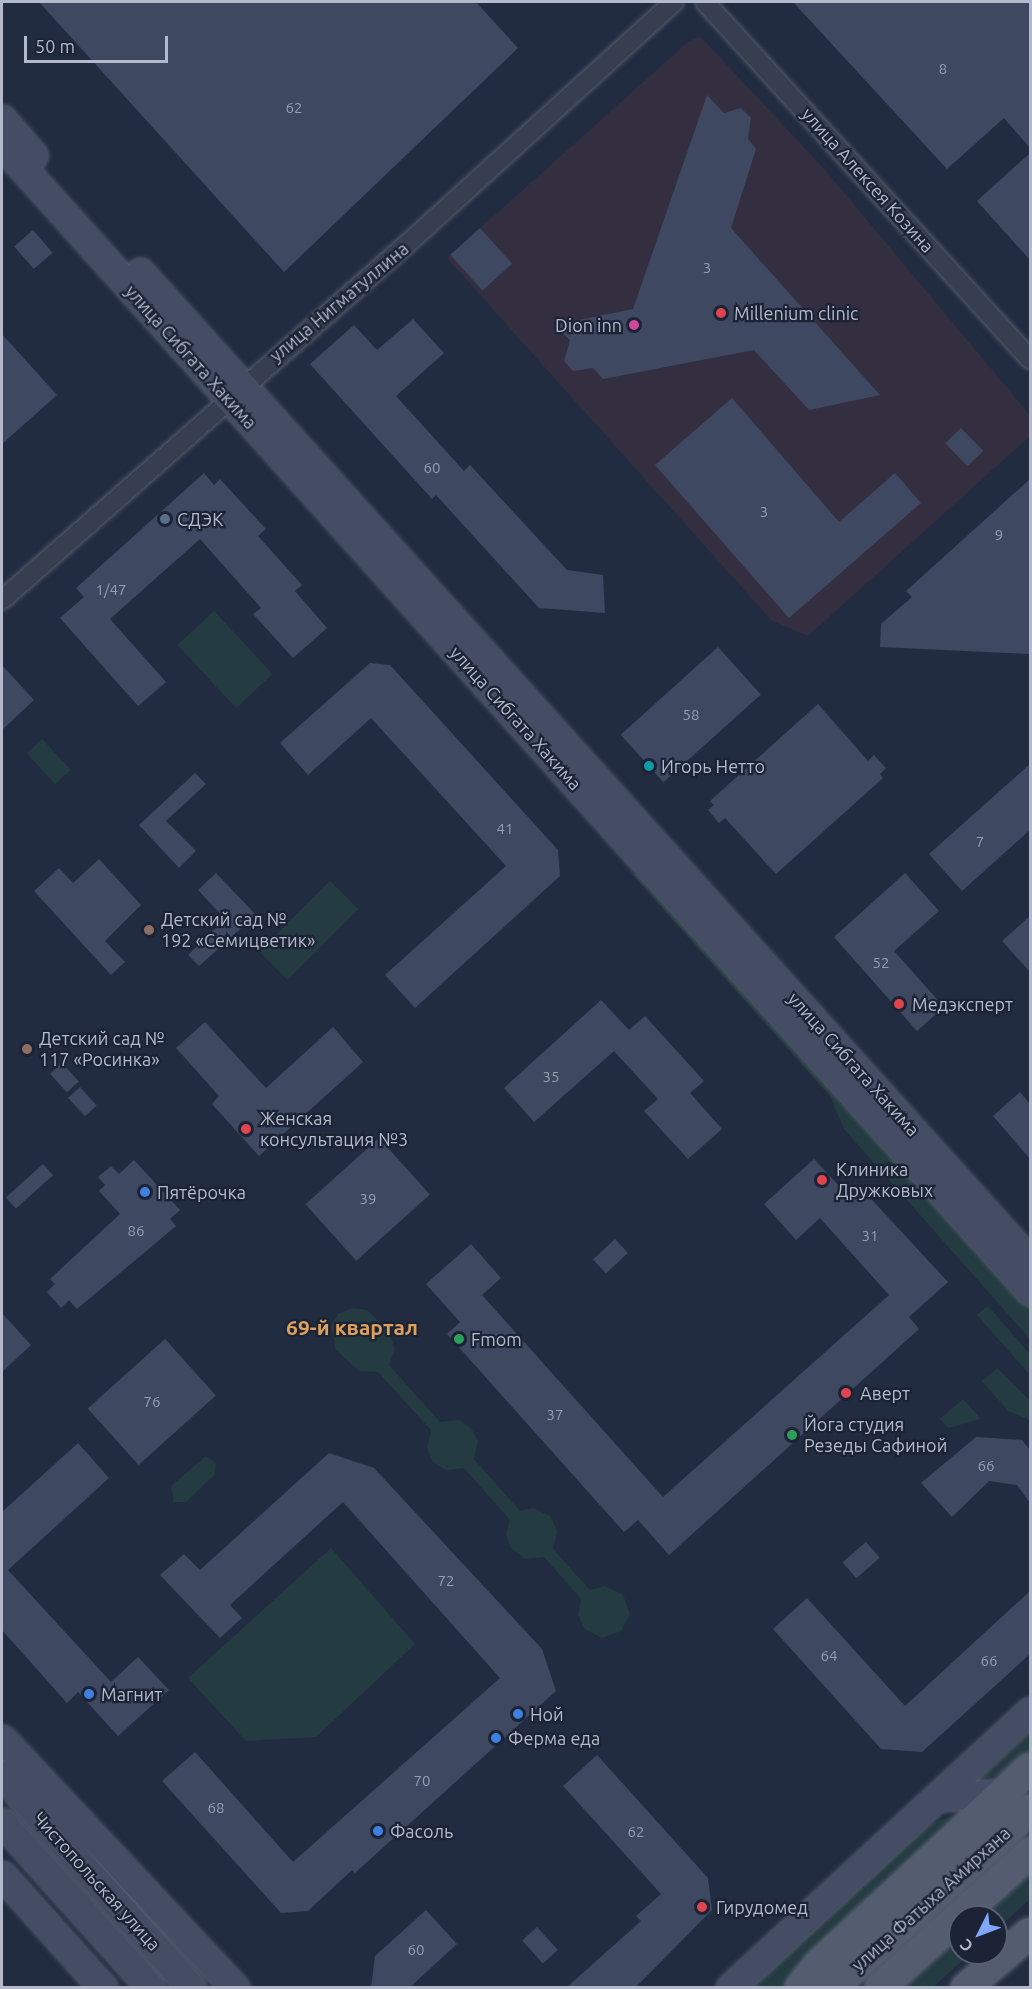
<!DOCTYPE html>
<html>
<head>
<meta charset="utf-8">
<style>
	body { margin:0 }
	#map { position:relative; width:1032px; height:1989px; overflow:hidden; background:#222c40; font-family:Ubuntu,sans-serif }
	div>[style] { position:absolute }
	.medical>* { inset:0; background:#332f40 }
	.green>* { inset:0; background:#243b41; transform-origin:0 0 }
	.building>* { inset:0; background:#3e4861; transform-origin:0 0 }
	.roads { filter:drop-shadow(0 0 2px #545c6e) drop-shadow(0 0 2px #545c6e) }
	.minor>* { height:18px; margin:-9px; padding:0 9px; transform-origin:9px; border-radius:9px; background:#363e50 }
	.secondary>* { height:27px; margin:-13.5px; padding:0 13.5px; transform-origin:13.5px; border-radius:13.5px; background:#444d63 }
	.primary>* { height:30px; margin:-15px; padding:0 15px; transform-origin:15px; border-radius:15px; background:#545d70 }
	.dots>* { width:16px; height:16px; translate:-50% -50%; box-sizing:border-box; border:3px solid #1b2335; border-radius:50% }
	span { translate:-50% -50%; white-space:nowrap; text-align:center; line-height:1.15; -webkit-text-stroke:4.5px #1b2335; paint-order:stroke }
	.number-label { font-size:15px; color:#969eb0 }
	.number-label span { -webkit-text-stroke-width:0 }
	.street-label { font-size:18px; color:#b3bacb }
	.poi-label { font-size:18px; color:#b3bacb }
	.left { translate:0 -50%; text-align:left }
	.right { translate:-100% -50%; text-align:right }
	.quarter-label { font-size:21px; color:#dea15b; font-weight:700 }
	.frame { position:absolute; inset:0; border:3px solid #b3bacb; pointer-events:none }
	.north { position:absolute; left:948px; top:1905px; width:60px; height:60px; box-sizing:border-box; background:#1b2335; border:2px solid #585f71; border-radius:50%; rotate:228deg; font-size:16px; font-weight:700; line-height:24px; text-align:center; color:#b3bacb }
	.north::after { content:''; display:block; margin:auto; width:21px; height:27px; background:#83a7ff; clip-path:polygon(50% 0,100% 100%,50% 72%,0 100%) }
	.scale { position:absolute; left:24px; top:36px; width:144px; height:27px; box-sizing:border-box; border:3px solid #b3bacb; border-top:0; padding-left:8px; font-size:18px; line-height:21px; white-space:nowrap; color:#b3bacb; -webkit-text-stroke:4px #1b2335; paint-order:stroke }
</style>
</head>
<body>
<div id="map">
	<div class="medical">
		<div style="clip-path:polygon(701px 37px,826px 171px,1030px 415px,1030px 436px,808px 636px,772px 621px,447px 258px,689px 41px)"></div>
	</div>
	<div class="green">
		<div style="left:214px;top:611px;width:86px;height:50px;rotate:47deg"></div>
		<div style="left:42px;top:739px;width:42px;height:21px;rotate:47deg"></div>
		<div style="clip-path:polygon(632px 874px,641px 874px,1030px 1308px,1030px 1339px,844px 1129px,830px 1096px)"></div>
		<div style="left:330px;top:881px;width:40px;height:100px;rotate:45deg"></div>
		<div style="clip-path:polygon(988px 1306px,1030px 1354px,1030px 1375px,977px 1315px)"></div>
		<div style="clip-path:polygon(352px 1308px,367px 1310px,389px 1331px,395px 1349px,389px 1365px,440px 1422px,459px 1420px,471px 1428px,478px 1441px,474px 1459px,520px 1511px,534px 1508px,551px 1517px,557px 1531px,553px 1549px,590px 1590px,605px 1586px,623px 1595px,630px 1614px,621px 1631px,602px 1638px,585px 1629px,578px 1615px,581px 1599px,544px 1557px,525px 1559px,510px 1547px,506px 1533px,510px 1520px,464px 1468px,446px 1470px,433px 1462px,427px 1448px,431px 1430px,378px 1372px,359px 1371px,336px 1350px,331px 1326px,338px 1314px)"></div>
		<div style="clip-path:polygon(997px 1368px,1030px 1401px,1030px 1420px,1008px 1411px,982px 1381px)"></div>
		<div style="clip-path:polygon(963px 1399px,981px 1419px,948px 1428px,940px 1419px)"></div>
		<div style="clip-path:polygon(206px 1456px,216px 1463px,215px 1474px,186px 1502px,174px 1502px,171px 1486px)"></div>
		<div style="clip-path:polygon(331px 1548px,415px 1644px,316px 1737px,246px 1741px,188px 1678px)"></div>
		<div style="clip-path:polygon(1030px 1733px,1030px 1751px,1020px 1760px,998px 1775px,978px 1780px)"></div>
		<div style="clip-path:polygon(975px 1807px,787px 1987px,749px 1988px,928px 1825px)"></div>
		<div style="clip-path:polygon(1030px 1874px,1030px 1899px,996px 1930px,996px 1917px,983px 1917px)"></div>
		<div style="clip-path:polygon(960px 1937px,960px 1953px,971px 1953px,933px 1987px,904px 1987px)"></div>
	</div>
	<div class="building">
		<div style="clip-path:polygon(39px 2px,476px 2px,518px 48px,284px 272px)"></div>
		<div style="clip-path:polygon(793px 2px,1030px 2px,1030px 148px,1004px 118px,947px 169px)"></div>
		<div style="clip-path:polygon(707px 95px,724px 113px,741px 108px,751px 118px,748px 139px,756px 149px,731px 228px,880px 395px,809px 410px,754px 350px,603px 379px,593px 368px,573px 371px,564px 361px,570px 340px,554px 325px,633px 309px)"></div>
		<div style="clip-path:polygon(1030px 153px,1030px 260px,977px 201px)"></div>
		<div style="left:480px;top:228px;width:48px;height:40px;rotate:48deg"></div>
		<div style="left:33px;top:230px;width:30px;height:25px;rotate:49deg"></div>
		<div style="clip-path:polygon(413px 319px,444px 353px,396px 396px,464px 471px,470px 465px,567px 570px,603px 575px,605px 613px,539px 608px,436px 495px,432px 499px,310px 364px,354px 325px,377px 350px)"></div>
		<div style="clip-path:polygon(2px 334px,57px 395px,2px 444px)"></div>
		<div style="clip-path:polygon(732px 398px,839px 522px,895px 473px,921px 503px,789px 618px,655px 465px)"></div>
		<div style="left:961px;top:428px;width:32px;height:22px;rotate:46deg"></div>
		<div style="clip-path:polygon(204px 473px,214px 485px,220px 479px,266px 529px,258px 536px,302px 585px,295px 591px,327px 628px,293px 658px,253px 614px,261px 608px,200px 539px,110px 619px,166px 682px,138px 706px,60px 618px,84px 597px,76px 588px)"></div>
		<div style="clip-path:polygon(1030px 479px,1030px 654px,880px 647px,881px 624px,912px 597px,906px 591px)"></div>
		<div style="left:718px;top:647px;width:64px;height:131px;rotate:48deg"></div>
		<div style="clip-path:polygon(370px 663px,390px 665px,558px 850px,560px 876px,415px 1008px,385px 975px,506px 866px,371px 718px,308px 775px,280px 743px)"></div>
		<div style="clip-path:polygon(2px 665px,34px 700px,2px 730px)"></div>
		<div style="clip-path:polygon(818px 704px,868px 761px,874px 755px,886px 768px,880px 774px,883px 778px,776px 874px,725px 818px,719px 823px,708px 810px,714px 805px,710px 801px)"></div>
		<div style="clip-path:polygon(1030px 764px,1030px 830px,962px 891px,929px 854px)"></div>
		<div style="clip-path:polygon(195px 773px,206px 784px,166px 821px,196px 851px,179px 868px,139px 825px)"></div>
		<div style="clip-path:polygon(99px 859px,141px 905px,105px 941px,125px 962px,111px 975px,34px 891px,59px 868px,73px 883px)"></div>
		<div style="clip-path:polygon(216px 873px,256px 915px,199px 966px,188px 955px,225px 919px,198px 890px)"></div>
		<div style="clip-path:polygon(905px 873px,939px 911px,894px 951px,944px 1007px,917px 1031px,834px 937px)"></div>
		<div style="clip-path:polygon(1030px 916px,1030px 972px,1002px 941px)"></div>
		<div style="clip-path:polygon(601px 1000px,629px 1030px,645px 1016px,704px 1081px,690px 1093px,722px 1129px,688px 1159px,644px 1111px,658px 1099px,614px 1051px,534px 1122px,504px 1088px)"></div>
		<div style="clip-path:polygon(205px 1022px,266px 1088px,333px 1027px,363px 1062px,259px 1156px,212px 1104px,219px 1096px,176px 1048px)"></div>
		<div style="left:62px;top:1063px;width:25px;height:16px;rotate:48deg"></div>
		<div style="left:80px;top:1087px;width:25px;height:16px;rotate:48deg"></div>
		<div style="clip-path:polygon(1020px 1092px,1030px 1104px,1030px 1159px,993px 1116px)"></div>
		<div style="left:379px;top:1138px;width:76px;height:99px;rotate:48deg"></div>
		<div style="clip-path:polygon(814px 1159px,851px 1199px,862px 1189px,948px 1282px,909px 1317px,919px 1329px,669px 1555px,638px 1520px,624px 1532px,447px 1334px,460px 1322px,426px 1284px,471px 1244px,501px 1278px,482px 1295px,663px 1497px,889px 1295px,820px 1218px,796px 1240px,764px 1204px)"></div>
		<div style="clip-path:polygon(134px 1160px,180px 1210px,170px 1219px,176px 1226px,77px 1309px,69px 1300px,61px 1308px,47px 1292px,55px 1284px,50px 1279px,120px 1214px,99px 1191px,105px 1185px,98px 1177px,111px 1166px,119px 1174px)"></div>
		<div style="left:43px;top:1164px;width:15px;height:50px;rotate:48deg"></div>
		<div style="left:615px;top:1239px;width:19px;height:30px;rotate:47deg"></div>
		<div style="clip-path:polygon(2px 1313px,31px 1345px,2px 1372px)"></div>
		<div style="left:165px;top:1339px;width:76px;height:104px;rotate:48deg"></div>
		<div style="clip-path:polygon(976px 1437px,1022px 1440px,1030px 1450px,1030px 1503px,1017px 1485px,989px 1481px,952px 1517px,921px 1483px)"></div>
		<div style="clip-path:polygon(78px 1443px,109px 1478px,8px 1570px,111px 1682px,138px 1657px,169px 1690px,118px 1736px,78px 1692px,67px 1703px,2px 1630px,2px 1512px)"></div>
		<div style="clip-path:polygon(329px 1453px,374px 1468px,542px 1649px,556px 1691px,355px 1873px,352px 1870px,308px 1911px,281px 1913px,162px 1781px,195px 1752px,293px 1862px,500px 1678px,343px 1502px,230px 1605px,242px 1618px,220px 1638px,160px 1575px,184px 1554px,200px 1570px)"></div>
		<div style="left:866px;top:1542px;width:21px;height:31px;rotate:49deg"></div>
		<div style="clip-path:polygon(1030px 1591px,1030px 1654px,922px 1752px,881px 1749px,773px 1629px,807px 1598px,905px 1706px)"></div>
		<div style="clip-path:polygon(597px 1755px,708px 1878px,712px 1910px,635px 1988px,566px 1988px,641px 1921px,636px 1916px,661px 1894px,563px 1786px)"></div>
		<div style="clip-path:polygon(426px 1910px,457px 1944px,409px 1988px,371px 1988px,375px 1956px)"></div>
		<div style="left:537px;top:1927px;width:31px;height:20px;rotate:48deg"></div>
	</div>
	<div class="roads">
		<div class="minor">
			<div style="left:705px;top:2px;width:483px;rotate:47.7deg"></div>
			<div style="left:2px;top:600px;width:538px;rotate:-41.31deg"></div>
			<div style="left:406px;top:245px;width:362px;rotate:-42.2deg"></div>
		</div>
		<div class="secondary">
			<div style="left:2px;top:119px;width:48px;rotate:49.3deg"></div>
			<div style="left:2px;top:145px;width:1540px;rotate:48.11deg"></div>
			<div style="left:140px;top:272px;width:1330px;rotate:48.02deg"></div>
			<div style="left:2px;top:1739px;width:341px;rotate:46.9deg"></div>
			<div style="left:2px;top:1775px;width:285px;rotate:48.3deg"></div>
			<div style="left:937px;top:1797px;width:65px;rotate:-3.5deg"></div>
			<div style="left:2px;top:1822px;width:223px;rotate:48.1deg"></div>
			<div style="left:2px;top:1875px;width:152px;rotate:48.2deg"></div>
			<div style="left:730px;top:1988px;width:408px;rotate:-42.7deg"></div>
		</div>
		<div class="primary">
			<div style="left:800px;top:1988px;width:29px;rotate:-52deg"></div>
			<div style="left:818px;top:1965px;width:289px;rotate:-42.9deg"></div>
			<div style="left:832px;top:1988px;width:266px;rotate:-42deg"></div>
			<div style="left:880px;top:1988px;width:202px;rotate:-42deg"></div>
			<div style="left:966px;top:1988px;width:84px;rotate:-40.7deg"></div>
		</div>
	</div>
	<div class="dots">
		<div style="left:721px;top:313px;background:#e0444e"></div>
		<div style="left:634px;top:325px;background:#d1479c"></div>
		<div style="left:165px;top:519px;background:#5c6f8a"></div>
		<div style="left:649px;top:766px;background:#0f9aa8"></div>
		<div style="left:149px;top:930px;background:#8d6e63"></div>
		<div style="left:899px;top:1004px;background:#e0444e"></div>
		<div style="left:27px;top:1049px;background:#8d6e63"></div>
		<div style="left:246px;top:1129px;background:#e0444e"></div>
		<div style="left:822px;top:1180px;background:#e0444e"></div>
		<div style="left:145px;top:1192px;background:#3f7fe0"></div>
		<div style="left:459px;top:1339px;background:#2e9e5b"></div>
		<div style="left:846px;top:1393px;background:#e0444e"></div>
		<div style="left:792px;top:1435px;background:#2e9e5b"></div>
		<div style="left:89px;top:1694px;background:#3f7fe0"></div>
		<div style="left:518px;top:1714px;background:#3f7fe0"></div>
		<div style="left:496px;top:1738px;background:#3f7fe0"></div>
		<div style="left:378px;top:1831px;background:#3f7fe0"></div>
		<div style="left:702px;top:1907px;background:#e0444e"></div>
	</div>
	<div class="number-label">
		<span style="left:943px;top:69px">8</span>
		<span style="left:294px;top:108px">62</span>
		<span style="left:707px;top:268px">3</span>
		<span style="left:432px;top:468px">60</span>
		<span style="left:764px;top:512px">3</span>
		<span style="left:999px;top:535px">9</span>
		<span style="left:111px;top:590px">1/47</span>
		<span style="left:691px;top:715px">58</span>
		<span style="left:505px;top:829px">41</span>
		<span style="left:980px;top:842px">7</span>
		<span style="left:881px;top:963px">52</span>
		<span style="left:551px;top:1077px">35</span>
		<span style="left:368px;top:1199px">39</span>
		<span style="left:136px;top:1231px">86</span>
		<span style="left:870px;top:1236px">31</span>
		<span style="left:152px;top:1402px">76</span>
		<span style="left:555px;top:1415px">37</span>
		<span style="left:986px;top:1466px">66</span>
		<span style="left:446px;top:1581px">72</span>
		<span style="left:829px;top:1656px">64</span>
		<span style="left:989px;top:1661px">66</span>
		<span style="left:422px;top:1781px">70</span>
		<span style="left:216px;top:1808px">68</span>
		<span style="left:636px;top:1832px">62</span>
		<span style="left:416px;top:1950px">60</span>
	</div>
	<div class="street-label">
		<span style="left:868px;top:180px;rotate:48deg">улица Алексея Козина</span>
		<span style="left:339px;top:302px;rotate:-40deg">улица Нигматуллина</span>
		<span style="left:191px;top:357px;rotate:48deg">улица Сибгата Хакима</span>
		<span style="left:516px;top:718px;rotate:48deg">улица Сибгата Хакима</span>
		<span style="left:854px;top:1064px;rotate:48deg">улица Сибгата Хакима</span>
		<span style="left:97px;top:1881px;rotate:48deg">Чистопольская улица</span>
		<span style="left:931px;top:1899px;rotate:-42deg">улица Фатыха Амирхана</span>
	</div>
	<div class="poi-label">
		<span class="left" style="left:734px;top:313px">Millenium clinic</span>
		<span class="right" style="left:622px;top:325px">Dion inn</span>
		<span class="left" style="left:177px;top:519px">СДЭК</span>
		<span class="left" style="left:661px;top:766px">Игорь Нетто</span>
		<span class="left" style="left:161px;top:930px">Детский сад №<br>192 «Семицветик»</span>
		<span class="left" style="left:912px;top:1004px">Медэксперт</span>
		<span class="left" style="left:39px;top:1049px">Детский сад №<br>117 «Росинка»</span>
		<span class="left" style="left:260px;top:1129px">Женская<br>консультация №3</span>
		<span class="left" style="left:836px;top:1180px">Клиника<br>Дружковых</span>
		<span class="left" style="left:157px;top:1192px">Пятёрочка</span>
		<span class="left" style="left:471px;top:1339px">Fmom</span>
		<span class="left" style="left:860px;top:1393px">Аверт</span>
		<span class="left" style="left:804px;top:1435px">Йога студия<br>Резеды Сафиной</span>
		<span class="left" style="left:101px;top:1694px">Магнит</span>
		<span class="left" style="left:530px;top:1714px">Ной</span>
		<span class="left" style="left:508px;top:1738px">Ферма еда</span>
		<span class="left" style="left:390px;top:1831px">Фасоль</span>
		<span class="left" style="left:716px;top:1907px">Гирудомед</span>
	</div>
	<div class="quarter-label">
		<span style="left:352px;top:1327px">69-й квартал</span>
	</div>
	<div class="frame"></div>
	<div class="north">С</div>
	<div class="scale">50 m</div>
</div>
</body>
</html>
